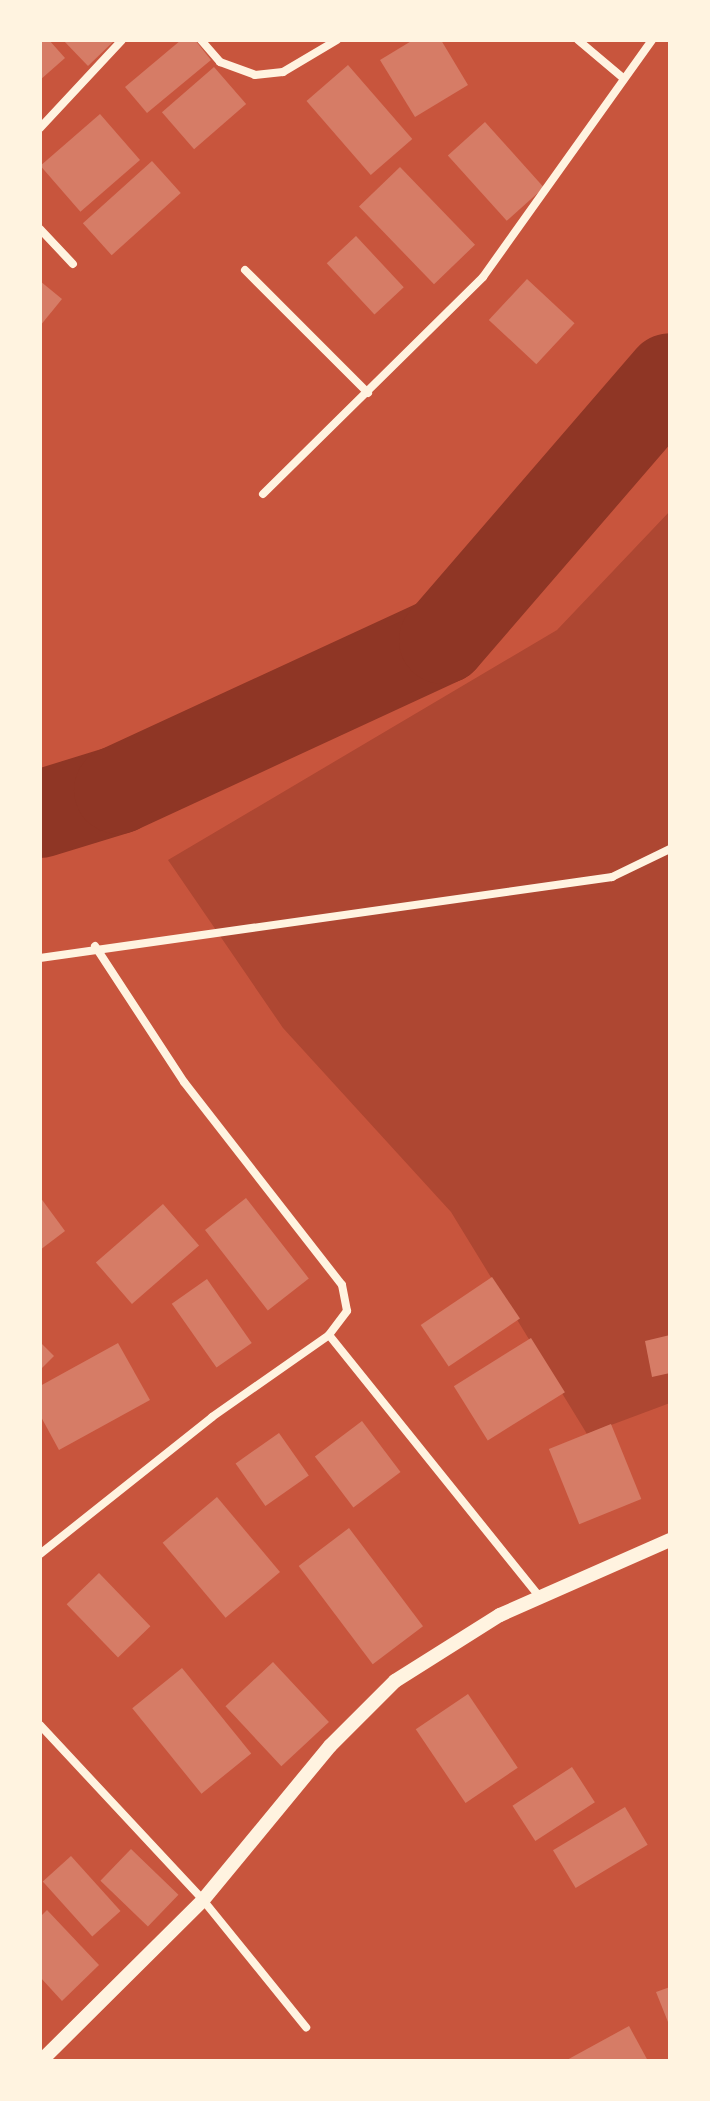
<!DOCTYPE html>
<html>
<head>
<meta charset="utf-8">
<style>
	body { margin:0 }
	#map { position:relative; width:710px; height:2101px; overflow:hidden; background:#c8553d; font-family:Overpass,sans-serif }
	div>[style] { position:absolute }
	.green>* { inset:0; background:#ae4732 }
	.river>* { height:88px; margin:-44px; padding:0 44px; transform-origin:44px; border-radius:44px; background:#8f3625 }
	.building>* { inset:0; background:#d67c66; transform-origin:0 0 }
	.minor>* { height:8px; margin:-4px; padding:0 4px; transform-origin:4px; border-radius:4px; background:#fff3e0 }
	.tertiary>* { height:14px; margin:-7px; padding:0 7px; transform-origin:7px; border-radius:7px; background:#fff3e0 }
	span { translate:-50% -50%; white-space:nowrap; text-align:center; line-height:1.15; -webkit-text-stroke:6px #fff3e0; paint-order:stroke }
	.frame { position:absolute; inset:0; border:42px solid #fff3e0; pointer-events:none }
</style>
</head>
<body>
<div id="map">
	<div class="green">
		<div style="clip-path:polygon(670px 511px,670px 1403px,587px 1434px,451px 1212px,283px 1028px,168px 860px,557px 630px)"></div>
	</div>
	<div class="river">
		<div style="left:40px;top:814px;width:82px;rotate:-17.1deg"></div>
		<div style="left:118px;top:790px;width:358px;rotate:-24.8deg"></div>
		<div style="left:443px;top:640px;width:347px;rotate:-49.2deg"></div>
	</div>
	<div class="building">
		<div style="clip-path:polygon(40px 40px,49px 40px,65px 58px,40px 80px)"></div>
		<div style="clip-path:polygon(63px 40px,115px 40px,88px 66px)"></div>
		<div style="clip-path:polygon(181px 40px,195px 40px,211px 60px,147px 113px,125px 87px)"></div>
		<div style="clip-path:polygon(413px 40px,441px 40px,468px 85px,415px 117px,380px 60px)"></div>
		<div style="left:348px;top:65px;width:98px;height:55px;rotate:49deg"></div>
		<div style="left:214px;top:67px;width:49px;height:69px;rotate:49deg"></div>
		<div style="left:100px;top:114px;width:61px;height:79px;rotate:49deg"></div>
		<div style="left:485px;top:122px;width:88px;height:50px;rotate:48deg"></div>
		<div style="left:152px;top:161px;width:43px;height:93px;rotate:48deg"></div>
		<div style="left:400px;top:167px;width:108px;height:57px;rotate:46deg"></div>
		<div style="left:356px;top:236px;width:70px;height:40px;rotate:47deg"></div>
		<div style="left:527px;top:279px;width:65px;height:56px;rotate:43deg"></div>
		<div style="clip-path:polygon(40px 281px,62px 299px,40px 326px)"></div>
		<div style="clip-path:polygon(40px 1197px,65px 1231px,40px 1250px)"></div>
		<div style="left:246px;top:1198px;width:102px;height:52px;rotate:52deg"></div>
		<div style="left:163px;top:1204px;width:55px;height:89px;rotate:49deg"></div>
		<div style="left:492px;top:1277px;width:50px;height:86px;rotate:56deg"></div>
		<div style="left:207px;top:1279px;width:78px;height:43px;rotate:55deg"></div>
		<div style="clip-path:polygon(670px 1335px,670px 1373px,652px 1377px,645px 1341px)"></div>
		<div style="left:531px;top:1338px;width:64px;height:91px;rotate:58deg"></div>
		<div style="clip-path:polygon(40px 1342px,54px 1356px,40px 1370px)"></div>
		<div style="clip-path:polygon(118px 1343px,150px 1400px,59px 1450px,40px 1415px,40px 1386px)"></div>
		<div style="left:362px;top:1421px;width:64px;height:59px;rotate:53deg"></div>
		<div style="left:611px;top:1424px;width:81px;height:67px;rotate:68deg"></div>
		<div style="left:279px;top:1433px;width:52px;height:53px;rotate:55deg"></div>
		<div style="left:217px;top:1497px;width:98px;height:71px;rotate:50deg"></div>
		<div style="left:349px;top:1528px;width:123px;height:63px;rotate:53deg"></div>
		<div style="left:99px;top:1573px;width:74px;height:45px;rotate:46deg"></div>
		<div style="left:273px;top:1662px;width:82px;height:65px;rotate:47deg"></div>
		<div style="left:182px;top:1668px;width:110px;height:64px;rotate:51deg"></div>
		<div style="left:468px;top:1694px;width:89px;height:63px;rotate:56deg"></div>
		<div style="left:572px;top:1767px;width:42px;height:71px;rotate:57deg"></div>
		<div style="left:625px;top:1807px;width:44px;height:84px;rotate:59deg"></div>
		<div style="left:131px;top:1849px;width:66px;height:44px;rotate:44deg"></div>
		<div style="left:71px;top:1856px;width:74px;height:38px;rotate:48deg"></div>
		<div style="clip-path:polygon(47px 1910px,99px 1965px,62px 2001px,40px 1977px,40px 1917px)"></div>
		<div style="clip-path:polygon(670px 1987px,670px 2027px,656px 1992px)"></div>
		<div style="clip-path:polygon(629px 2026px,648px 2061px,565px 2061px)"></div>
	</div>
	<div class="minor">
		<div style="left:201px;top:40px;width:29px;rotate:49deg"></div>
		<div style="left:220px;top:62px;width:37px;rotate:20deg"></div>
		<div style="left:255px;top:75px;width:28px;rotate:-6deg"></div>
		<div style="left:283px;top:72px;width:63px;rotate:-30.7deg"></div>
		<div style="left:578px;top:40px;width:57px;rotate:40.1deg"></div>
		<div style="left:40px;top:128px;width:120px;rotate:-47deg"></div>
		<div style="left:40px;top:229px;width:48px;rotate:46.7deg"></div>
		<div style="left:245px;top:270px;width:174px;rotate:45deg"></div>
		<div style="left:263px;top:494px;width:309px;rotate:-44.6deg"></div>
		<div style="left:483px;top:277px;width:291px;rotate:-54.5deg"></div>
		<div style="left:95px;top:946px;width:163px;rotate:56.8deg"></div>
		<div style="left:184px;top:1082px;width:257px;rotate:52.1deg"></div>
		<div style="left:342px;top:1285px;width:26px;rotate:79deg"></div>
		<div style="left:347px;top:1311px;width:30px;rotate:127deg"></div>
		<div style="left:329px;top:1335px;width:335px;rotate:51.2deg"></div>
		<div style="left:40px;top:958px;width:578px;rotate:-8.06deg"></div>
		<div style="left:612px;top:877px;width:64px;rotate:-25.8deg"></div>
		<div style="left:40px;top:1554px;width:220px;rotate:-38.5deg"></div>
		<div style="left:212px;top:1417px;width:143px;rotate:-35deg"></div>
		<div style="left:40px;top:1725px;width:239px;rotate:47deg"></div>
		<div style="left:203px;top:1900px;width:164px;rotate:51deg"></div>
	</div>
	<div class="tertiary">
		<div style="left:41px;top:2061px;width:228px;rotate:-44.8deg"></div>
		<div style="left:203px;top:1900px;width:200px;rotate:-50.5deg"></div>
		<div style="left:330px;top:1746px;width:92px;rotate:-45deg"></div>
		<div style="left:395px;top:1681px;width:124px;rotate:-32.2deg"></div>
		<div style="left:500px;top:1615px;width:186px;rotate:-23.8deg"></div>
	</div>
	<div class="frame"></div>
</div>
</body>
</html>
